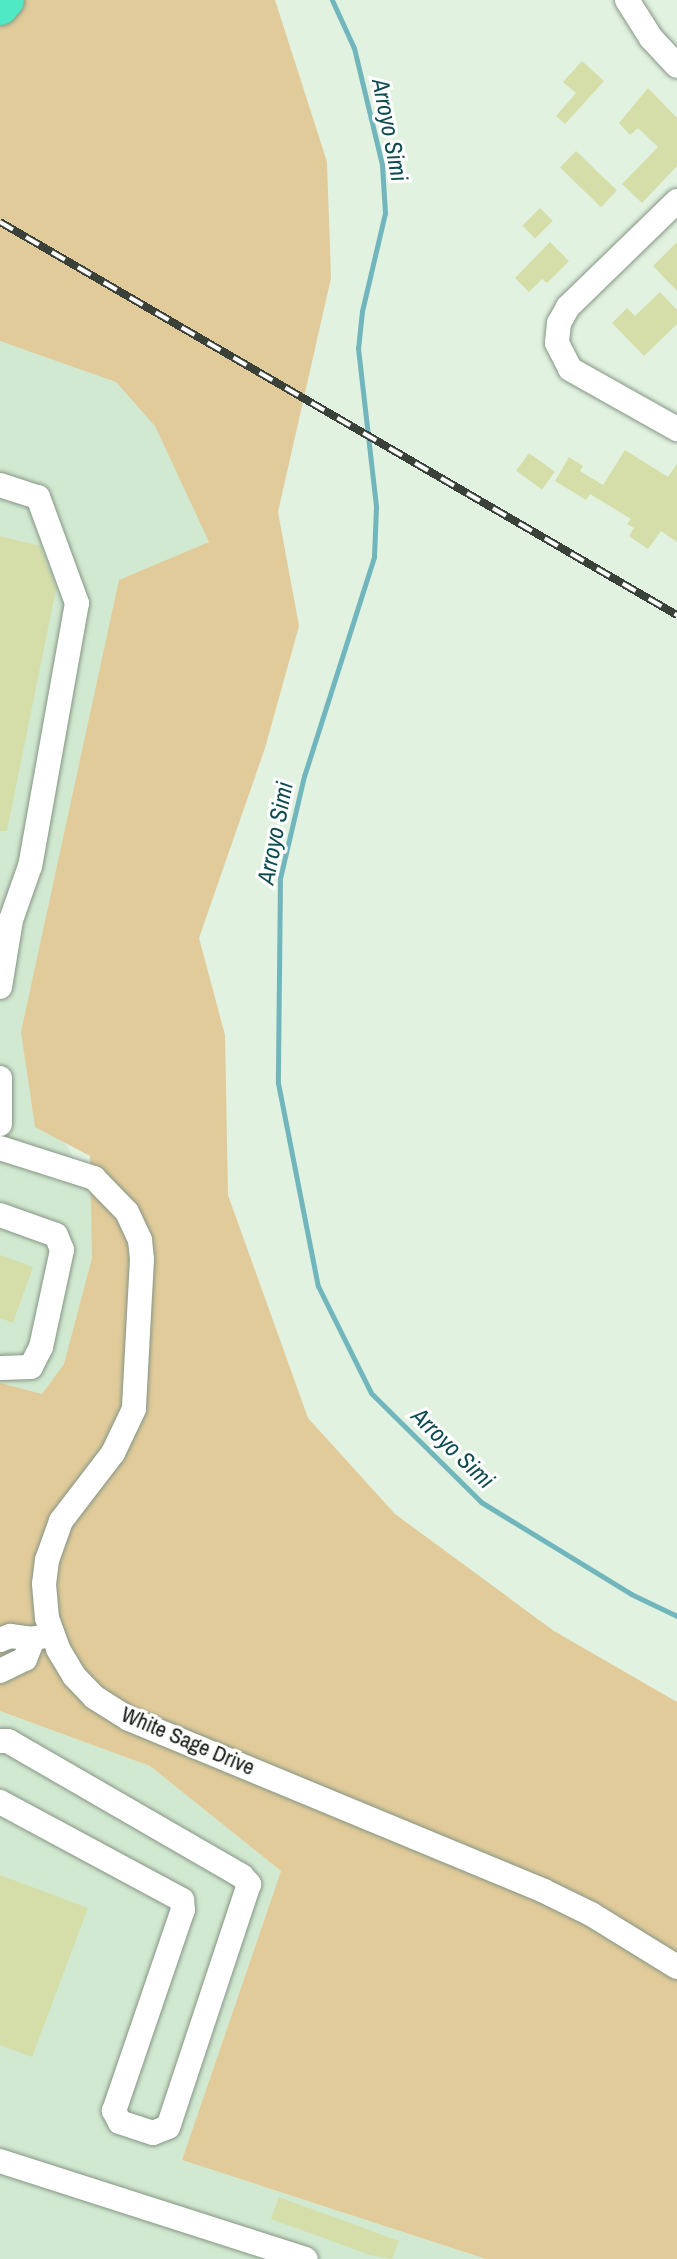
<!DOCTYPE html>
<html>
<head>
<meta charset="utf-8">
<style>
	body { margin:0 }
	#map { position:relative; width:677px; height:2259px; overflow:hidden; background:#e1f2e0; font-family:"Archivo Narrow",sans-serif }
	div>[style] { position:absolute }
	.built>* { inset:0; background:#d2e9d1 }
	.green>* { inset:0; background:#e1cb9a }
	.stream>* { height:5px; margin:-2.5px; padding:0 2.5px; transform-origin:2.5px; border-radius:2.5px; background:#71b6bc }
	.building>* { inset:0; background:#d5dea9; transform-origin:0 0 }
	.roads { filter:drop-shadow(0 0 2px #859584) drop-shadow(0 0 2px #859584) }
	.minor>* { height:24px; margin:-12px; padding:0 12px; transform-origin:12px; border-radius:12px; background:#fff }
	.highway>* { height:36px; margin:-18px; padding:0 18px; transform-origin:18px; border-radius:18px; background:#4fe9c5 }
	.rail>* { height:8px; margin-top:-4px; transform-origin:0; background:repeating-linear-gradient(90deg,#fff 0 15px,#394139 0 30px); box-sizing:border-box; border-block:2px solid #394139 }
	span { translate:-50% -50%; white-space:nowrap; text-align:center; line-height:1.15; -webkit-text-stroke:6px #fff; paint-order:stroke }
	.street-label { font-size:22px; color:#151b15 }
	.water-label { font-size:24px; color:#0d4c51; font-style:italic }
</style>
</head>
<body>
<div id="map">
	<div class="built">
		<div style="clip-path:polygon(0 301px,131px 370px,217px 537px,133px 584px,47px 1110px,106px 1217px,55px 1402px,0 1387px)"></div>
		<div style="clip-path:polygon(0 1711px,150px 1766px,281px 1871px,182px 2160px,486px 2259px,0 2259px)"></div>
	</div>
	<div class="green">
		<div style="clip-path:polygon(0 0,275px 0,327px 162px,331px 278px,278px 512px,299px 626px,265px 748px,199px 938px,225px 1035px,228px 1195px,308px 1418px,395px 1514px,554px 1631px,677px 1702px,677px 2259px,486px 2259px,182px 2160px,281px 1871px,150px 1766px,0 1711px,0 1383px,42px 1394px,64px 1364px,92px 1258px,90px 1156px,35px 1127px,21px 1032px,119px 580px,209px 542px,155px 426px,116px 382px,0 341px)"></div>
	</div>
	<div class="stream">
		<div style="left:332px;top:0;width:53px;rotate:65.4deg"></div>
		<div style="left:354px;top:48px;width:120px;rotate:76.5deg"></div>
		<div style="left:382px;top:165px;width:48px;rotate:86.4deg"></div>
		<div style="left:385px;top:213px;width:101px;rotate:103.2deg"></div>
		<div style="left:362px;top:311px;width:37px;rotate:96deg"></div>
		<div style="left:358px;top:348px;width:160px;rotate:83.5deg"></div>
		<div style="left:376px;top:507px;width:50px;rotate:92.3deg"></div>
		<div style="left:374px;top:557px;width:230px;rotate:107.7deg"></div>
		<div style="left:304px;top:776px;width:105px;rotate:103.2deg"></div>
		<div style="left:280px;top:878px;width:205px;rotate:90.6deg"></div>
		<div style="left:278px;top:1083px;width:207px;rotate:78.9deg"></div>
		<div style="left:318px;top:1286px;width:119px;rotate:63.6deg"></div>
		<div style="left:371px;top:1393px;width:155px;rotate:44.7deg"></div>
		<div style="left:481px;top:1502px;width:176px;rotate:31.5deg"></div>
		<div style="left:631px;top:1594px;width:51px;rotate:25.6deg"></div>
	</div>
	<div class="building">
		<div style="clip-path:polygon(582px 61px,604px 81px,565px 124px,556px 116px,576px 93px,563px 82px)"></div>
		<div style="clip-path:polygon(648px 88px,677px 118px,677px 166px,642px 203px,622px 184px,658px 147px,638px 128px,630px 135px,619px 123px)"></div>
		<div style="left:576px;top:151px;width:57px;height:23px;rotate:44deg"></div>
		<div style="left:540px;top:208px;width:18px;height:25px;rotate:45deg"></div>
		<div style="clip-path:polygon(550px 242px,569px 261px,547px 283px,542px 279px,529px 292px,515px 278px)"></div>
		<div style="clip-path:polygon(677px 242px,677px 291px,653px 266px)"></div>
		<div style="clip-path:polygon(660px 292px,677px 310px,677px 324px,644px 356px,612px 323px,627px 308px,635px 316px)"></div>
		<div style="clip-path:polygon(625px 450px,668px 477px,677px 464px,677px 542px,661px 531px,648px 549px,629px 536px,634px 528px,627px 524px,631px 519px,590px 494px,586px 500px,555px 481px,569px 457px,583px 466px,580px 471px,603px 485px)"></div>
		<div style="left:529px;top:453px;width:32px;height:22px;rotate:36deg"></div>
		<div style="clip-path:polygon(0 536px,40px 546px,56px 589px,7px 831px,0 831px)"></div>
		<div style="clip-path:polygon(0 1255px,33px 1267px,13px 1323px,0 1318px)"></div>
		<div style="clip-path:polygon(0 1875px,88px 1908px,32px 2057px,0 2045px)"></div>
		<div style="clip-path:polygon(279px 2197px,399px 2241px,392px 2259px,370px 2255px,271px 2219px)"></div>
	</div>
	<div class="roads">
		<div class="minor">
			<div style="left:627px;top:0;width:45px;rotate:57.7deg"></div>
			<div style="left:651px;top:38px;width:38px;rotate:47deg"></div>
			<div style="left:677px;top:201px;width:152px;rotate:135.8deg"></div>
			<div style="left:568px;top:307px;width:18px;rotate:119deg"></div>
			<div style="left:559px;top:323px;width:20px;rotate:96deg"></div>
			<div style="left:557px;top:343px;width:29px;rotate:63deg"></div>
			<div style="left:570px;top:369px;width:123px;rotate:29.3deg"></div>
			<div style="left:0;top:485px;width:40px;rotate:18deg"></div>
			<div style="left:38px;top:497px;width:113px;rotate:69.8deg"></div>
			<div style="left:77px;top:603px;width:267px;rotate:100.1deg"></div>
			<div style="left:30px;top:866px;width:57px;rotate:109.4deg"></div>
			<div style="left:11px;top:920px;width:68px;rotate:99.3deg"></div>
			<div style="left:0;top:1078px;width:46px;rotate:90deg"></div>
			<div style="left:0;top:1148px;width:99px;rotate:17.7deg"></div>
			<div style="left:94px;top:1178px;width:47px;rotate:45.9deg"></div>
			<div style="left:127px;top:1212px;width:31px;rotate:65deg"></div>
			<div style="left:140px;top:1240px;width:19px;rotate:84deg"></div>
			<div style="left:142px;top:1259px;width:150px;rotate:93.1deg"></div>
			<div style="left:134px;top:1409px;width:49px;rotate:115.5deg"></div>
			<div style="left:113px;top:1453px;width:86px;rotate:127.4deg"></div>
			<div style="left:61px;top:1521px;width:41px;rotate:109.7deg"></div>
			<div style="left:47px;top:1560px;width:24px;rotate:97deg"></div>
			<div style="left:44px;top:1584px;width:34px;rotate:85deg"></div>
			<div style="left:47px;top:1618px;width:33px;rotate:70deg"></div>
			<div style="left:58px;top:1649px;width:31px;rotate:59deg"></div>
			<div style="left:74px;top:1676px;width:29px;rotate:46deg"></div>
			<div style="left:94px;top:1697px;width:41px;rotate:32.2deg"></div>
			<div style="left:129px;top:1719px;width:449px;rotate:22.5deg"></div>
			<div style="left:544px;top:1891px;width:52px;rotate:26.1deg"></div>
			<div style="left:591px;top:1914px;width:101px;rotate:31.6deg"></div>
			<div style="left:0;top:1215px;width:59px;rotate:19.7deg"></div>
			<div style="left:56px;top:1235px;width:16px;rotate:68deg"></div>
			<div style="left:62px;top:1250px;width:99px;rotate:102.2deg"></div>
			<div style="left:41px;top:1347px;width:22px;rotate:117deg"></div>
			<div style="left:31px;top:1367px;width:31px;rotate:178deg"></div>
			<div style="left:0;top:1640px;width:11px;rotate:-22deg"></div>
			<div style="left:10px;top:1636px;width:23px;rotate:7deg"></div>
			<div style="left:33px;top:1639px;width:20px;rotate:-15deg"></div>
			<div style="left:0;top:1671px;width:28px;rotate:-26deg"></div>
			<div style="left:25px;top:1659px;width:22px;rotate:-68deg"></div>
			<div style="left:0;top:1741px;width:8px"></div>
			<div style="left:8px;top:1741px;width:270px;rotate:30deg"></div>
			<div style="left:242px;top:1876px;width:11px;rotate:49deg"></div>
			<div style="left:249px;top:1884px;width:256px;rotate:108.4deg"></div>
			<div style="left:168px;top:2127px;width:16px;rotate:158deg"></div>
			<div style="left:153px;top:2133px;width:35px;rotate:-162deg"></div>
			<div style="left:120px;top:2122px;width:13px;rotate:-119deg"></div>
			<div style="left:114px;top:2111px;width:213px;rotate:-71.1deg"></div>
			<div style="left:183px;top:1910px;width:10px;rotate:-96deg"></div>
			<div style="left:182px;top:1900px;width:207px;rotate:-151.7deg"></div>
			<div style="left:0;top:2161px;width:321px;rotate:17.8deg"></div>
		</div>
		<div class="highway">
			<div style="left:0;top:7px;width:9px;rotate:-49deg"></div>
		</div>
	</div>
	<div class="rail">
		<div style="left:0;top:222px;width:783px;rotate:30.14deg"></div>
	</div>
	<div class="street-label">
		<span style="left:188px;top:1741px;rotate:23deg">White Sage Drive</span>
	</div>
	<div class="water-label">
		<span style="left:390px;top:130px;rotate:79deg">Arroyo Simi</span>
		<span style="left:275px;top:833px;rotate:-79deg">Arroyo Simi</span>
		<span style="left:453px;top:1448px;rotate:44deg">Arroyo Simi</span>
	</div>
</div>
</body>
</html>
